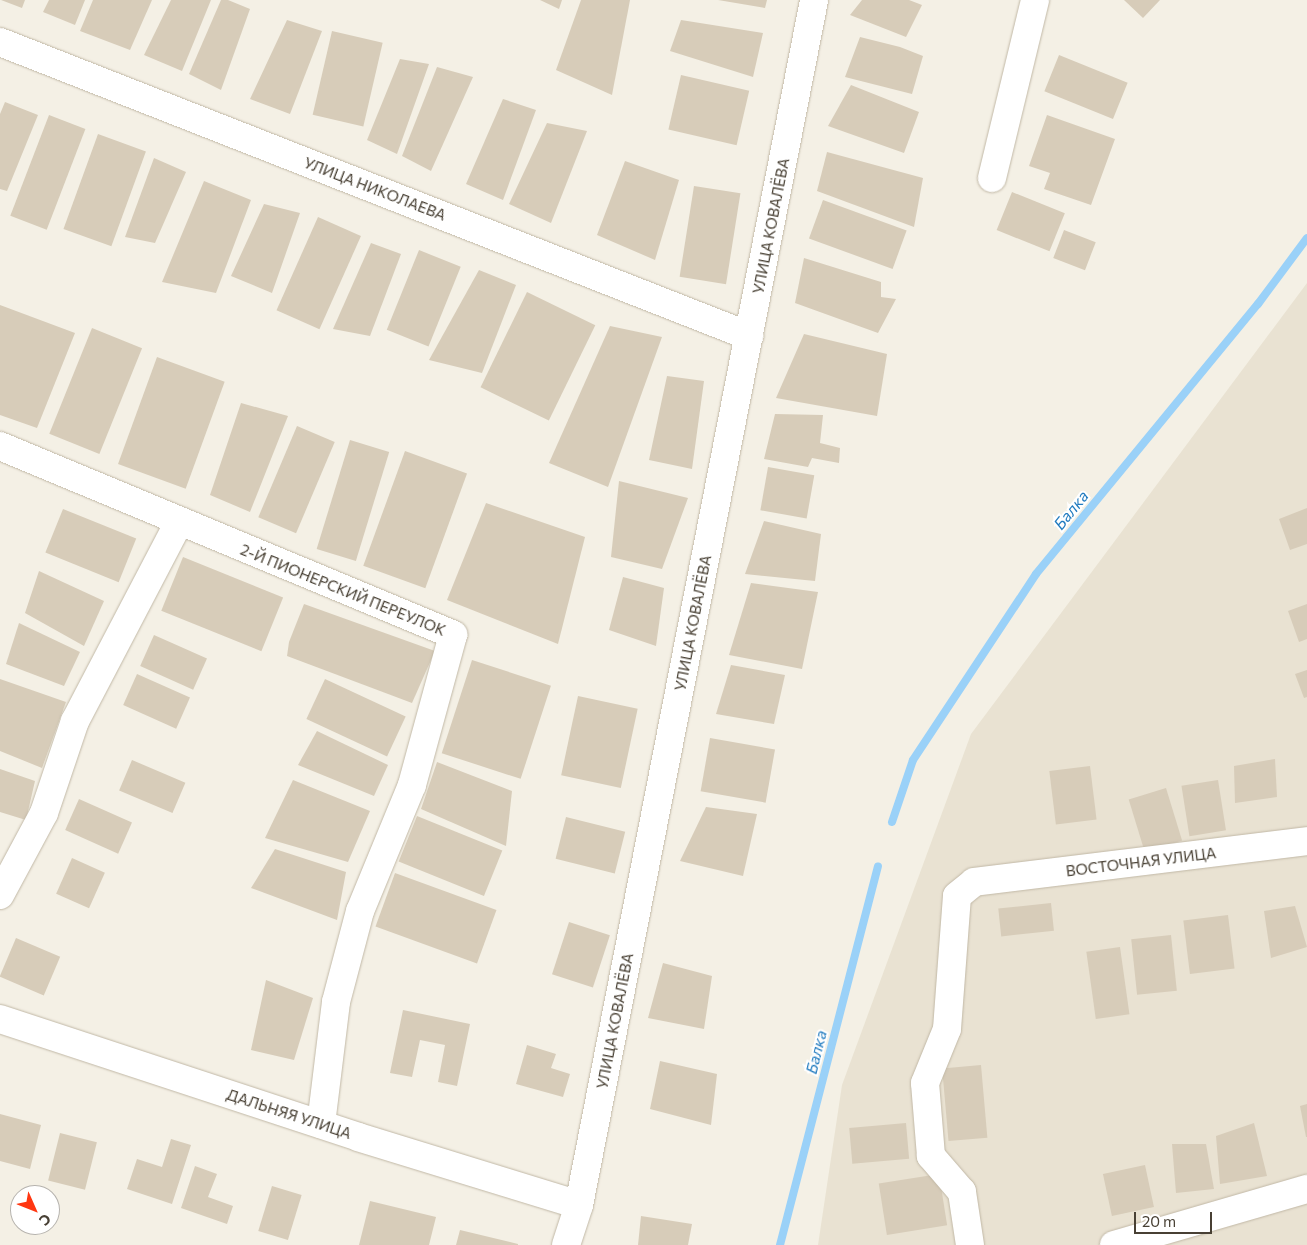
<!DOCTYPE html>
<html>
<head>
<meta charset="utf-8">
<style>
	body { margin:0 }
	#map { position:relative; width:1307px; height:1245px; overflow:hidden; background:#f4f0e5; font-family:Commissioner,sans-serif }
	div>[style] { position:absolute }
	.residential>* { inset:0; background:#e9e2d2 }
	.stream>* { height:8px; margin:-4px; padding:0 4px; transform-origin:4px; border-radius:4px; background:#9ad1f8 }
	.building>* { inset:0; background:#d7ccb9; transform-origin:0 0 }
	.roads { filter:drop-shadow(0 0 1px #c1b8a6) drop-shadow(0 0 1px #c1b8a6) }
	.minor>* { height:28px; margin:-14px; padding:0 14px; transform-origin:14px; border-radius:14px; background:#fff }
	span { translate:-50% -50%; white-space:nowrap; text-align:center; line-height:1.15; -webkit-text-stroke:4px #fff; paint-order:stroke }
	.street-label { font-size:15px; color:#484034 }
	.water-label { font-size:16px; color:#217bbf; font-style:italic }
	.north { position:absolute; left:10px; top:1185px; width:50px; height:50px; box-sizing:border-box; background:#fff; border:1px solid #b6b3ae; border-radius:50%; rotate:134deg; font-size:14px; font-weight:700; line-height:20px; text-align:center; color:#484034 }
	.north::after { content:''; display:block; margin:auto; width:18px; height:22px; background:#ff3711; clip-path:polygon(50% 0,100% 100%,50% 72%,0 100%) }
	.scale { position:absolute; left:1134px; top:1212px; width:78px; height:22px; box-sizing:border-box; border:2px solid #484034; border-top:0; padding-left:6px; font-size:15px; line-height:18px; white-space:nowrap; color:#484034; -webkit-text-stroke:4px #fff; paint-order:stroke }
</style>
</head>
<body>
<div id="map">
	<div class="residential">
		<div style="clip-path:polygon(1307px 283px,1307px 1245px,818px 1245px,842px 1085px,971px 734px)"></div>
	</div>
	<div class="stream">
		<div style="left:892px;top:822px;width:65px;rotate:-71.3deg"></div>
		<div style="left:913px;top:760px;width:223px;rotate:-56.5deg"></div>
		<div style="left:1036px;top:574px;width:350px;rotate:-50.6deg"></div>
		<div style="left:1258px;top:304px;width:82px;rotate:-53.4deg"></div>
		<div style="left:780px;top:1245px;width:391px;rotate:-75.5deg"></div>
	</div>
	<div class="building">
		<div style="clip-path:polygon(1px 0,25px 0,22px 8px)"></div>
		<div style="clip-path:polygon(49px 0,85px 0,75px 25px,43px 12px)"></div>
		<div style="clip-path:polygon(93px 0,152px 0,130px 50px,80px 31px)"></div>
		<div style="clip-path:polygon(171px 0,211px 0,182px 71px,144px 55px)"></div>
		<div style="clip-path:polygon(221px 0,228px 0,250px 9px,221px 90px,189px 74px)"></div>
		<div style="clip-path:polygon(540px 0,562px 0,559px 9px)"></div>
		<div style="clip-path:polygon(581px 0,630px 0,612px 95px,556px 70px)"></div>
		<div style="clip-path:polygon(718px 0,767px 0,765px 8px)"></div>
		<div style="clip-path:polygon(862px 0,909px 0,922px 5px,906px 37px,850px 15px)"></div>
		<div style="clip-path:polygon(1124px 0,1160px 0,1143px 18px)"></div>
		<div style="clip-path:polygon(287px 20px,322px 31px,290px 114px,250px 99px)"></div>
		<div style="clip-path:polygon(681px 20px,763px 33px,753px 77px,670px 51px)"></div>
		<div style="left:332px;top:31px;width:52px;height:86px;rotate:13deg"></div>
		<div style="clip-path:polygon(860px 37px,900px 47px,923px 56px,912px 94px,845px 77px)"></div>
		<div style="left:1059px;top:55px;width:74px;height:39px;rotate:22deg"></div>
		<div style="clip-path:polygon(400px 59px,429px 64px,397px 154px,367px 140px)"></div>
		<div style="clip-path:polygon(437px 67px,473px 77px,431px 171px,402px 156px)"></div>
		<div style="left:681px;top:75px;width:70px;height:56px;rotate:13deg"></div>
		<div style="clip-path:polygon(851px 85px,919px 112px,904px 153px,828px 126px)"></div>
		<div style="clip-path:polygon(503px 99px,536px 110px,503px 200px,466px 184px)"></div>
		<div style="clip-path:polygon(5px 102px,38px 115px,7px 191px,0 189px,0 114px)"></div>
		<div style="left:49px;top:115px;width:39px;height:108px;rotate:21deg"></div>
		<div style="clip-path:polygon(1047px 115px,1115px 139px,1091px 205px,1044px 189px,1050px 173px,1029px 166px)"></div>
		<div style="clip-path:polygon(547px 123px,587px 131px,551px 223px,509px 204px)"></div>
		<div style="left:98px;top:134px;width:51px;height:101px;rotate:20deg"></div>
		<div style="clip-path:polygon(827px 152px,923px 178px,914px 227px,817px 191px)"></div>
		<div style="clip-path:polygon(154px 158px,186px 172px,155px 243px,125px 237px)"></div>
		<div style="clip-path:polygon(625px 161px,679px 180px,655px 260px,597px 235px)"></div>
		<div style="clip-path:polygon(204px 181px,251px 200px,216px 293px,162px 282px)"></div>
		<div style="left:694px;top:186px;width:47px;height:92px;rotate:9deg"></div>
		<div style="left:1012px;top:192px;width:57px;height:41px;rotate:22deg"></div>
		<div style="left:823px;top:200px;width:89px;height:41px;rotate:20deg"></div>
		<div style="clip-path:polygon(264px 204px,300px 213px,272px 293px,231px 276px)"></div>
		<div style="left:318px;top:217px;width:47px;height:102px;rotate:24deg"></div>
		<div style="left:1064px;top:230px;width:34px;height:30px;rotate:21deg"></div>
		<div style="clip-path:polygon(371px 243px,401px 254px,370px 336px,333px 329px)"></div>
		<div style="left:419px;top:250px;width:45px;height:86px;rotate:22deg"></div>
		<div style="clip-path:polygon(804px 258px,881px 282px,881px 297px,896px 299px,878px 333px,795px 303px)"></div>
		<div style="clip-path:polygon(479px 270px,516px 285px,482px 373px,429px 360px)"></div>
		<div style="left:527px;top:292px;width:76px;height:106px;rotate:26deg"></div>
		<div style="clip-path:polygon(0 305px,75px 333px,37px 428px,0 415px)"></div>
		<div style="clip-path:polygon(610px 326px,662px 337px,608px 487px,549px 463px)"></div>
		<div style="left:92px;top:328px;width:54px;height:114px;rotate:22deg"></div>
		<div style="clip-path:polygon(804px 334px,887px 354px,877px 416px,776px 398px)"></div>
		<div style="left:157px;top:357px;width:72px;height:114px;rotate:20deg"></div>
		<div style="clip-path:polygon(667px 376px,704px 381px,692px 469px,649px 460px)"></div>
		<div style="clip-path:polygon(241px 403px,288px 416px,250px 512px,210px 495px)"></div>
		<div style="clip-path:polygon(775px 414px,823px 415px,820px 443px,840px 448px,839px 463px,812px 458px,808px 467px,764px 459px)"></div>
		<div style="left:297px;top:426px;width:41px;height:99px;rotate:23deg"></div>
		<div style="left:350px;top:440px;width:41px;height:114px;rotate:17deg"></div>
		<div style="left:405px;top:451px;width:66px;height:122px;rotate:20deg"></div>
		<div style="left:768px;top:467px;width:47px;height:44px;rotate:10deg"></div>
		<div style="clip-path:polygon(619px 481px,688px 498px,662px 569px,611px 557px)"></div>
		<div style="clip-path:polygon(486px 503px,585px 537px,558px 644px,447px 600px)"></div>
		<div style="clip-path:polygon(1307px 508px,1307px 544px,1290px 550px,1279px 519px)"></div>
		<div style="left:63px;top:509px;width:79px;height:47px;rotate:22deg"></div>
		<div style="clip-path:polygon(764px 521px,821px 534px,815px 581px,745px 574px)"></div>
		<div style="left:183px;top:557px;width:108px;height:58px;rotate:22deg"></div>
		<div style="clip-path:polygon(39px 571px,104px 601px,84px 646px,25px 613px)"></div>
		<div style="clip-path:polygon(623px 577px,664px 588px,656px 646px,609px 630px)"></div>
		<div style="clip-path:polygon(751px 583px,818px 592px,802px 669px,729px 655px)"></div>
		<div style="clip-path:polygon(304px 604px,435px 651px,412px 703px,287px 656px,289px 642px)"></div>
		<div style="clip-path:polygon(1307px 604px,1307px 639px,1299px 642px,1288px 611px)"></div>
		<div style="clip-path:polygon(19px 623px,80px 652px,64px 686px,6px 664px)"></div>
		<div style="left:154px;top:635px;width:58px;height:34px;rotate:24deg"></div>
		<div style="left:472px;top:660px;width:83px;height:98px;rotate:18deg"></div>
		<div style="clip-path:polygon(731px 665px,785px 675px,774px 724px,716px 714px)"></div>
		<div style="clip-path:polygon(1307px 670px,1307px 697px,1304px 698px,1295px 674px)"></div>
		<div style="left:137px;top:674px;width:58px;height:34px;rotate:24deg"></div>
		<div style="clip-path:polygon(0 679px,66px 702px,42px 768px,0 751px)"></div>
		<div style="left:325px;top:679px;width:89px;height:44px;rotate:25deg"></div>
		<div style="left:578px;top:696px;width:61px;height:81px;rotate:12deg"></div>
		<div style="clip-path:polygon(317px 731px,388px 765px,374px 796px,298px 765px)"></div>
		<div style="left:710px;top:738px;width:66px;height:54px;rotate:10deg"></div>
		<div style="clip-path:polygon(1275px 759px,1277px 797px,1235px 803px,1234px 766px)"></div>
		<div style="left:132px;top:760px;width:58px;height:33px;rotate:23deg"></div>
		<div style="clip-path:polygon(437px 762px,512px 791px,506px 846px,421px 809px)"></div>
		<div style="left:1090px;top:766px;width:54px;height:41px;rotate:83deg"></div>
		<div style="clip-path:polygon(0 769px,35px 781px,26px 820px,0 812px)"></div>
		<div style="clip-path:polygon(293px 780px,370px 811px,348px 862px,265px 838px)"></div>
		<div style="left:1218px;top:780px;width:51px;height:37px;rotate:81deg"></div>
		<div style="left:1166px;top:788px;width:55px;height:39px;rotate:73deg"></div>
		<div style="left:79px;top:799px;width:58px;height:34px;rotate:24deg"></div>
		<div style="clip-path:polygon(706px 807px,757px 814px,743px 876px,680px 861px)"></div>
		<div style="left:417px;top:816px;width:92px;height:49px;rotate:22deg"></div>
		<div style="left:566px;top:817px;width:61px;height:43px;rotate:14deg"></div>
		<div style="clip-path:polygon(275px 849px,346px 872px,337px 920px,251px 888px)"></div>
		<div style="left:72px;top:858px;width:36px;height:39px;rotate:24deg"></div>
		<div style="left:395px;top:873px;width:108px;height:57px;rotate:20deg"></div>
		<div style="left:1051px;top:903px;width:28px;height:53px;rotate:84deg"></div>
		<div style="clip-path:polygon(1295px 906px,1307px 947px,1271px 958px,1264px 911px)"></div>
		<div style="left:1228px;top:915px;width:54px;height:45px;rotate:83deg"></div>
		<div style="left:569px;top:922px;width:43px;height:55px;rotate:18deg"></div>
		<div style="left:1171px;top:935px;width:56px;height:40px;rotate:84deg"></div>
		<div style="left:16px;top:938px;width:48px;height:42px;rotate:23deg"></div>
		<div style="left:1120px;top:947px;width:68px;height:34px;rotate:82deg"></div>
		<div style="clip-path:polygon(663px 963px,712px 976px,704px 1029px,648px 1018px)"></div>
		<div style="clip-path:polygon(266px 980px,313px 998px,294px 1060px,251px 1050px)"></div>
		<div style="clip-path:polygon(403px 1010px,470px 1024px,457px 1086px,438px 1082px,445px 1045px,420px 1040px,412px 1077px,390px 1073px)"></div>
		<div style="clip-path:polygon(527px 1045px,556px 1054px,551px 1068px,570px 1074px,563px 1097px,516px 1084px)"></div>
		<div style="clip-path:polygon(660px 1061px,717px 1074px,711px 1125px,650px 1109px)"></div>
		<div style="left:981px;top:1065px;width:73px;height:39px;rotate:85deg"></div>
		<div style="clip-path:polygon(1307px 1104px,1307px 1137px,1306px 1137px,1300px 1106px)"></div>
		<div style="clip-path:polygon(0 1114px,41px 1125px,30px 1169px,0 1161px)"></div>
		<div style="left:906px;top:1123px;width:36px;height:57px;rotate:85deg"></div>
		<div style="clip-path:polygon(1254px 1123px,1267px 1176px,1220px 1184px,1216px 1136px)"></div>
		<div style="left:60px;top:1133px;width:38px;height:49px;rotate:14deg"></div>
		<div style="clip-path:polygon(171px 1139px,191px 1145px,172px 1204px,127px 1189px,137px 1159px,162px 1167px)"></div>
		<div style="clip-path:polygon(1172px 1144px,1206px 1144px,1214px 1189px,1176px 1193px)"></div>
		<div style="left:1145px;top:1165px;width:43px;height:43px;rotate:78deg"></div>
		<div style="clip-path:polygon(195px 1166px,217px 1174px,208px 1197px,233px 1206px,227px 1224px,181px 1208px)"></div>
		<div style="left:939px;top:1174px;width:52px;height:61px;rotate:81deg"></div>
		<div style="left:272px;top:1186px;width:31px;height:47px;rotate:17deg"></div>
		<div style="clip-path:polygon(370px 1201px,436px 1217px,429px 1245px,359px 1245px)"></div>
		<div style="clip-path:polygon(641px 1216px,692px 1224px,688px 1245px,638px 1245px)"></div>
		<div style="clip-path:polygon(460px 1230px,518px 1244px,518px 1245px,456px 1245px)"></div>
	</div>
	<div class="roads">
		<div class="minor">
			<div style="left:0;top:42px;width:805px;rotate:21.43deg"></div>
			<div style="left:992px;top:178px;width:183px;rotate:-76.4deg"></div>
			<div style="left:0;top:446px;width:491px;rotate:22.6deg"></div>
			<div style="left:453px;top:635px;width:156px;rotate:105.3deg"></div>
			<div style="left:412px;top:785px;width:136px;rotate:112.4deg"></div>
			<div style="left:360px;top:911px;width:94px;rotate:104.8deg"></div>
			<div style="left:336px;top:1002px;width:123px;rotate:97deg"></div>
			<div style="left:0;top:895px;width:93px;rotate:-61.8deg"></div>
			<div style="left:44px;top:813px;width:97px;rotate:-71.4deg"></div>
			<div style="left:75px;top:721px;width:225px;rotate:-62.4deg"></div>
			<div style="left:0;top:1019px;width:377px;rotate:18.2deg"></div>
			<div style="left:358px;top:1137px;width:231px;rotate:17.1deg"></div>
			<div style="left:566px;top:1245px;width:42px;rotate:-72deg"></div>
			<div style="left:579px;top:1205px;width:1228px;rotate:-78.96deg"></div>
			<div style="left:970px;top:1245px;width:54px;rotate:-98.6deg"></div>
			<div style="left:962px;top:1192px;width:48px;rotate:-130.7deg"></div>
			<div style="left:931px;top:1156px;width:73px;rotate:-94.7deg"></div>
			<div style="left:925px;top:1083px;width:58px;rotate:-67.8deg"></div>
			<div style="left:947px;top:1029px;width:133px;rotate:-85.7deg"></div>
			<div style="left:957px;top:896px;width:22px;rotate:-39deg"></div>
			<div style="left:974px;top:882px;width:336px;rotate:-7deg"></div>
			<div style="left:1114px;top:1245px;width:201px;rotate:-16.2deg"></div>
		</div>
	</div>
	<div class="street-label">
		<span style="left:375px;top:189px;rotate:21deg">УЛИЦА НИКОЛАЕВА</span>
		<span style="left:771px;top:226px;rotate:-79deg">УЛИЦА КОВАЛЁВА</span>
		<span style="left:343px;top:590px;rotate:22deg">2-Й ПИОНЕРСКИЙ ПЕРЕУЛОК</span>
		<span style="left:693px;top:623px;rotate:-79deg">УЛИЦА КОВАЛЁВА</span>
		<span style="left:1141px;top:862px;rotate:-7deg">ВОСТОЧНАЯ УЛИЦА</span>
		<span style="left:615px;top:1021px;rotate:-79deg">УЛИЦА КОВАЛЁВА</span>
		<span style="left:289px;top:1114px;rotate:18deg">ДАЛЬНЯЯ УЛИЦА</span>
	</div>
	<div class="water-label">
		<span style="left:1071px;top:510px;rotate:-51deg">Балка</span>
		<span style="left:816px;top:1052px;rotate:-76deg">Балка</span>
	</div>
	<div class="north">С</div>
	<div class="scale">20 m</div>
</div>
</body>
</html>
